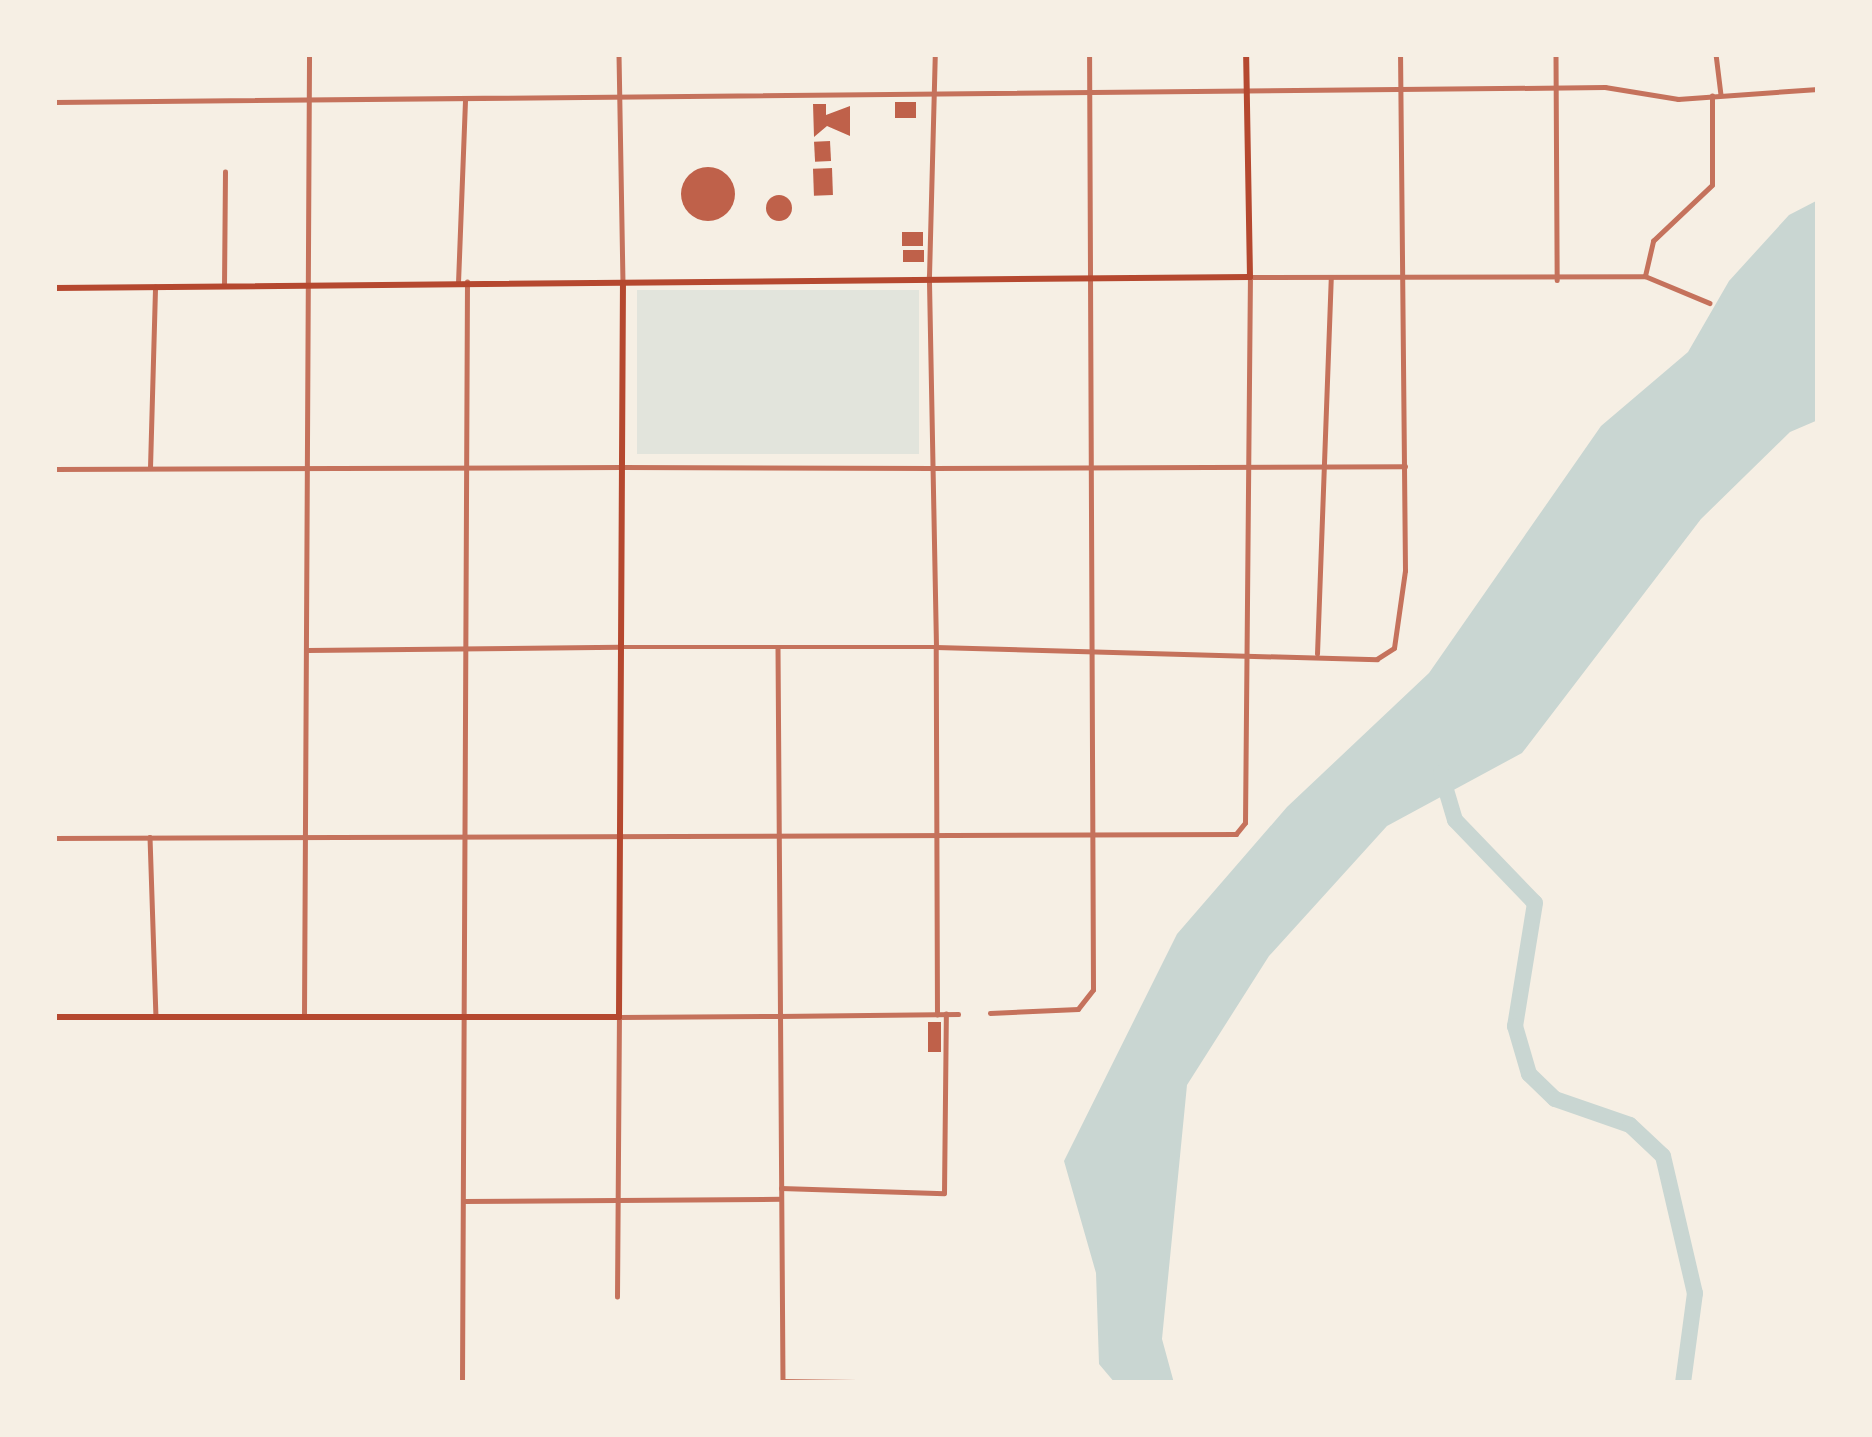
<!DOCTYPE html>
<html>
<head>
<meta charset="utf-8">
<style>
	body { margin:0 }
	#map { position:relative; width:1872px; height:1437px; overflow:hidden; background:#f6efe4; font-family:Literata,serif }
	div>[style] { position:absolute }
	.green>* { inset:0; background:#e2e4dc; transform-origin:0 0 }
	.water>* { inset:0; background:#c9d6d2 }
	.river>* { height:16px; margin:-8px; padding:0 8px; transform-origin:8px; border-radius:8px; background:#c9d6d2 }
	.building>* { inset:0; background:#bf614a; transform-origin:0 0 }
	.round { border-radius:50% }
	.minor>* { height:4.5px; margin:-2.25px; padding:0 2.25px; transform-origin:2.25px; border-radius:2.25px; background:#c5725c }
	.tertiary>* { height:4.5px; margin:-2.25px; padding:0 2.25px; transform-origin:2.25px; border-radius:2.25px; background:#c5725c }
	.secondary>* { height:6px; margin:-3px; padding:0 3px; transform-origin:3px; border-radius:3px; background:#b5482f }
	span { translate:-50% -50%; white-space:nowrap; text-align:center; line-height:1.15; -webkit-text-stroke:9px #f6efe4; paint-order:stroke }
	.frame { position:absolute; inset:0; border:57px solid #f6efe4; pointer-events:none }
</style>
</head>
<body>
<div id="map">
	<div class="green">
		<div style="left:919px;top:290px;width:164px;height:282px;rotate:90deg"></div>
	</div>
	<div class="water">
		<div style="clip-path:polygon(1818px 200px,1818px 420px,1790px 432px,1701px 519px,1522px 753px,1387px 826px,1269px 956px,1187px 1085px,1162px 1339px,1174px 1383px,1115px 1383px,1099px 1364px,1096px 1273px,1064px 1161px,1177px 934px,1287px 807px,1429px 673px,1601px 426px,1688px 352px,1729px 281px,1789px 215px)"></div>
	</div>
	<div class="river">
		<div style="left:1441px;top:773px;width:49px;rotate:73.4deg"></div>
		<div style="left:1455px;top:820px;width:115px;rotate:46.1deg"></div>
		<div style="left:1535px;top:903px;width:125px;rotate:99.2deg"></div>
		<div style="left:1515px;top:1026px;width:50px;rotate:73.7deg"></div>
		<div style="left:1529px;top:1074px;width:36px;rotate:44deg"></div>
		<div style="left:1555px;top:1099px;width:79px;rotate:19.1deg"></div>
		<div style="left:1630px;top:1125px;width:45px;rotate:43.2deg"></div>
		<div style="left:1663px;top:1156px;width:141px;rotate:76.9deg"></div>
		<div style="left:1695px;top:1293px;width:91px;rotate:97.6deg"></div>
	</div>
	<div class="building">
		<div style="left:895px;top:102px;width:21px;height:16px"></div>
		<div style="clip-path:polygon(813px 104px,826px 104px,826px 115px,850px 106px,850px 136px,827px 126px,814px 137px)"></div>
		<div style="left:830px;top:141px;width:20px;height:16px;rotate:87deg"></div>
		<div class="round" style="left:681px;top:167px;width:54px;height:54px"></div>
		<div style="left:832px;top:168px;width:27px;height:19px;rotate:88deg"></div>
		<div class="round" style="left:766px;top:195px;width:26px;height:26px"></div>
		<div style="left:902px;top:232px;width:21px;height:14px"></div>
		<div style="left:924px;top:250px;width:12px;height:21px;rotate:90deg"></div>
		<div style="left:928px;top:1022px;width:13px;height:30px"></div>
	</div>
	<div class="minor">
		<div style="left:1556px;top:54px;width:226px;rotate:89.7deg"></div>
		<div style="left:1716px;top:54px;width:41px;rotate:83deg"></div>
		<div style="left:54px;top:102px;width:1551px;rotate:-0.55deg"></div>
		<div style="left:1605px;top:87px;width:74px;rotate:9.3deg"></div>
		<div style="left:1678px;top:99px;width:140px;rotate:-4.1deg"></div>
		<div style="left:929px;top:276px;width:222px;rotate:-88.5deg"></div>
		<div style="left:1645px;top:276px;width:36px;rotate:-77deg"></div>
		<div style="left:1653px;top:241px;width:81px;rotate:-43.5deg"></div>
		<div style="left:1712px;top:185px;width:89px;rotate:-90deg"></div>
		<div style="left:458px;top:283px;width:184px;rotate:-87.8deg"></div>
		<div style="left:224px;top:286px;width:114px;rotate:-89.5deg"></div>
		<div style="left:150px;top:468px;width:181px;rotate:-88.4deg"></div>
		<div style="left:932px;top:468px;width:473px;rotate:-0.2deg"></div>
		<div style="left:54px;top:469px;width:568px;rotate:-0.2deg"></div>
		<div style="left:307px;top:650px;width:312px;rotate:-0.6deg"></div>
		<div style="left:1317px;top:654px;width:376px;rotate:-87.9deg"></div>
		<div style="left:150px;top:837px;width:180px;rotate:88.1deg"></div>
		<div style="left:54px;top:838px;width:1182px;rotate:-0.19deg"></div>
		<div style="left:1236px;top:834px;width:14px;rotate:-51deg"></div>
		<div style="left:1245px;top:823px;width:546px;rotate:-89.48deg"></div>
		<div style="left:1250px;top:277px;width:395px;rotate:-0.1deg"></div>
		<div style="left:1645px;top:276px;width:70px;rotate:22.6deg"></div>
		<div style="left:990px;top:1013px;width:88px;rotate:-2.6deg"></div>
		<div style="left:1078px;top:1009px;width:24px;rotate:-52deg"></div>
		<div style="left:1093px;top:990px;width:936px;rotate:-90.24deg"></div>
		<div style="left:304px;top:1015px;width:961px;rotate:-89.7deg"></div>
		<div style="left:937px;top:1015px;width:368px;rotate:-90.2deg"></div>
		<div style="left:936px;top:647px;width:441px;rotate:1.6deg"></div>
		<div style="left:1377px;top:659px;width:20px;rotate:-33deg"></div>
		<div style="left:1394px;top:648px;width:78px;rotate:-81.9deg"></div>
		<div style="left:1405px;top:571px;width:517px;rotate:-90.55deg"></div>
		<div style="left:778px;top:1016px;width:180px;rotate:-0.6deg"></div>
		<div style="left:781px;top:1188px;width:163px;rotate:1.8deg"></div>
		<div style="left:944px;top:1193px;width:179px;rotate:-89.4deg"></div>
		<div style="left:463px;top:1201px;width:318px;rotate:-0.4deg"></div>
		<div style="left:617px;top:1297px;width:280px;rotate:-89.6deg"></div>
		<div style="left:783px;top:1381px;width:147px;rotate:0.8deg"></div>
		<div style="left:462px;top:1383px;width:1101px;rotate:-89.74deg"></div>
		<div style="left:937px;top:1383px;width:114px"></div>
	</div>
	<div class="tertiary">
		<div style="left:619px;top:54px;width:230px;rotate:89deg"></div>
		<div style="left:622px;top:467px;width:310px;rotate:0.2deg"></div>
		<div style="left:621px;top:647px;width:315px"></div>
		<div style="left:936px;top:647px;width:371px;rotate:-91.1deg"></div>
		<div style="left:778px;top:647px;width:736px;rotate:89.61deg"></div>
		<div style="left:619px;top:1017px;width:159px;rotate:-0.4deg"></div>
	</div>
	<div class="secondary">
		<div style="left:54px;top:288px;width:1196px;rotate:-0.53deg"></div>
		<div style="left:1250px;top:277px;width:223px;rotate:-91deg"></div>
		<div style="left:54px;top:1017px;width:565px"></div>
		<div style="left:619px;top:1017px;width:733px;rotate:-89.69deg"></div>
	</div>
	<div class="frame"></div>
</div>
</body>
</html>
